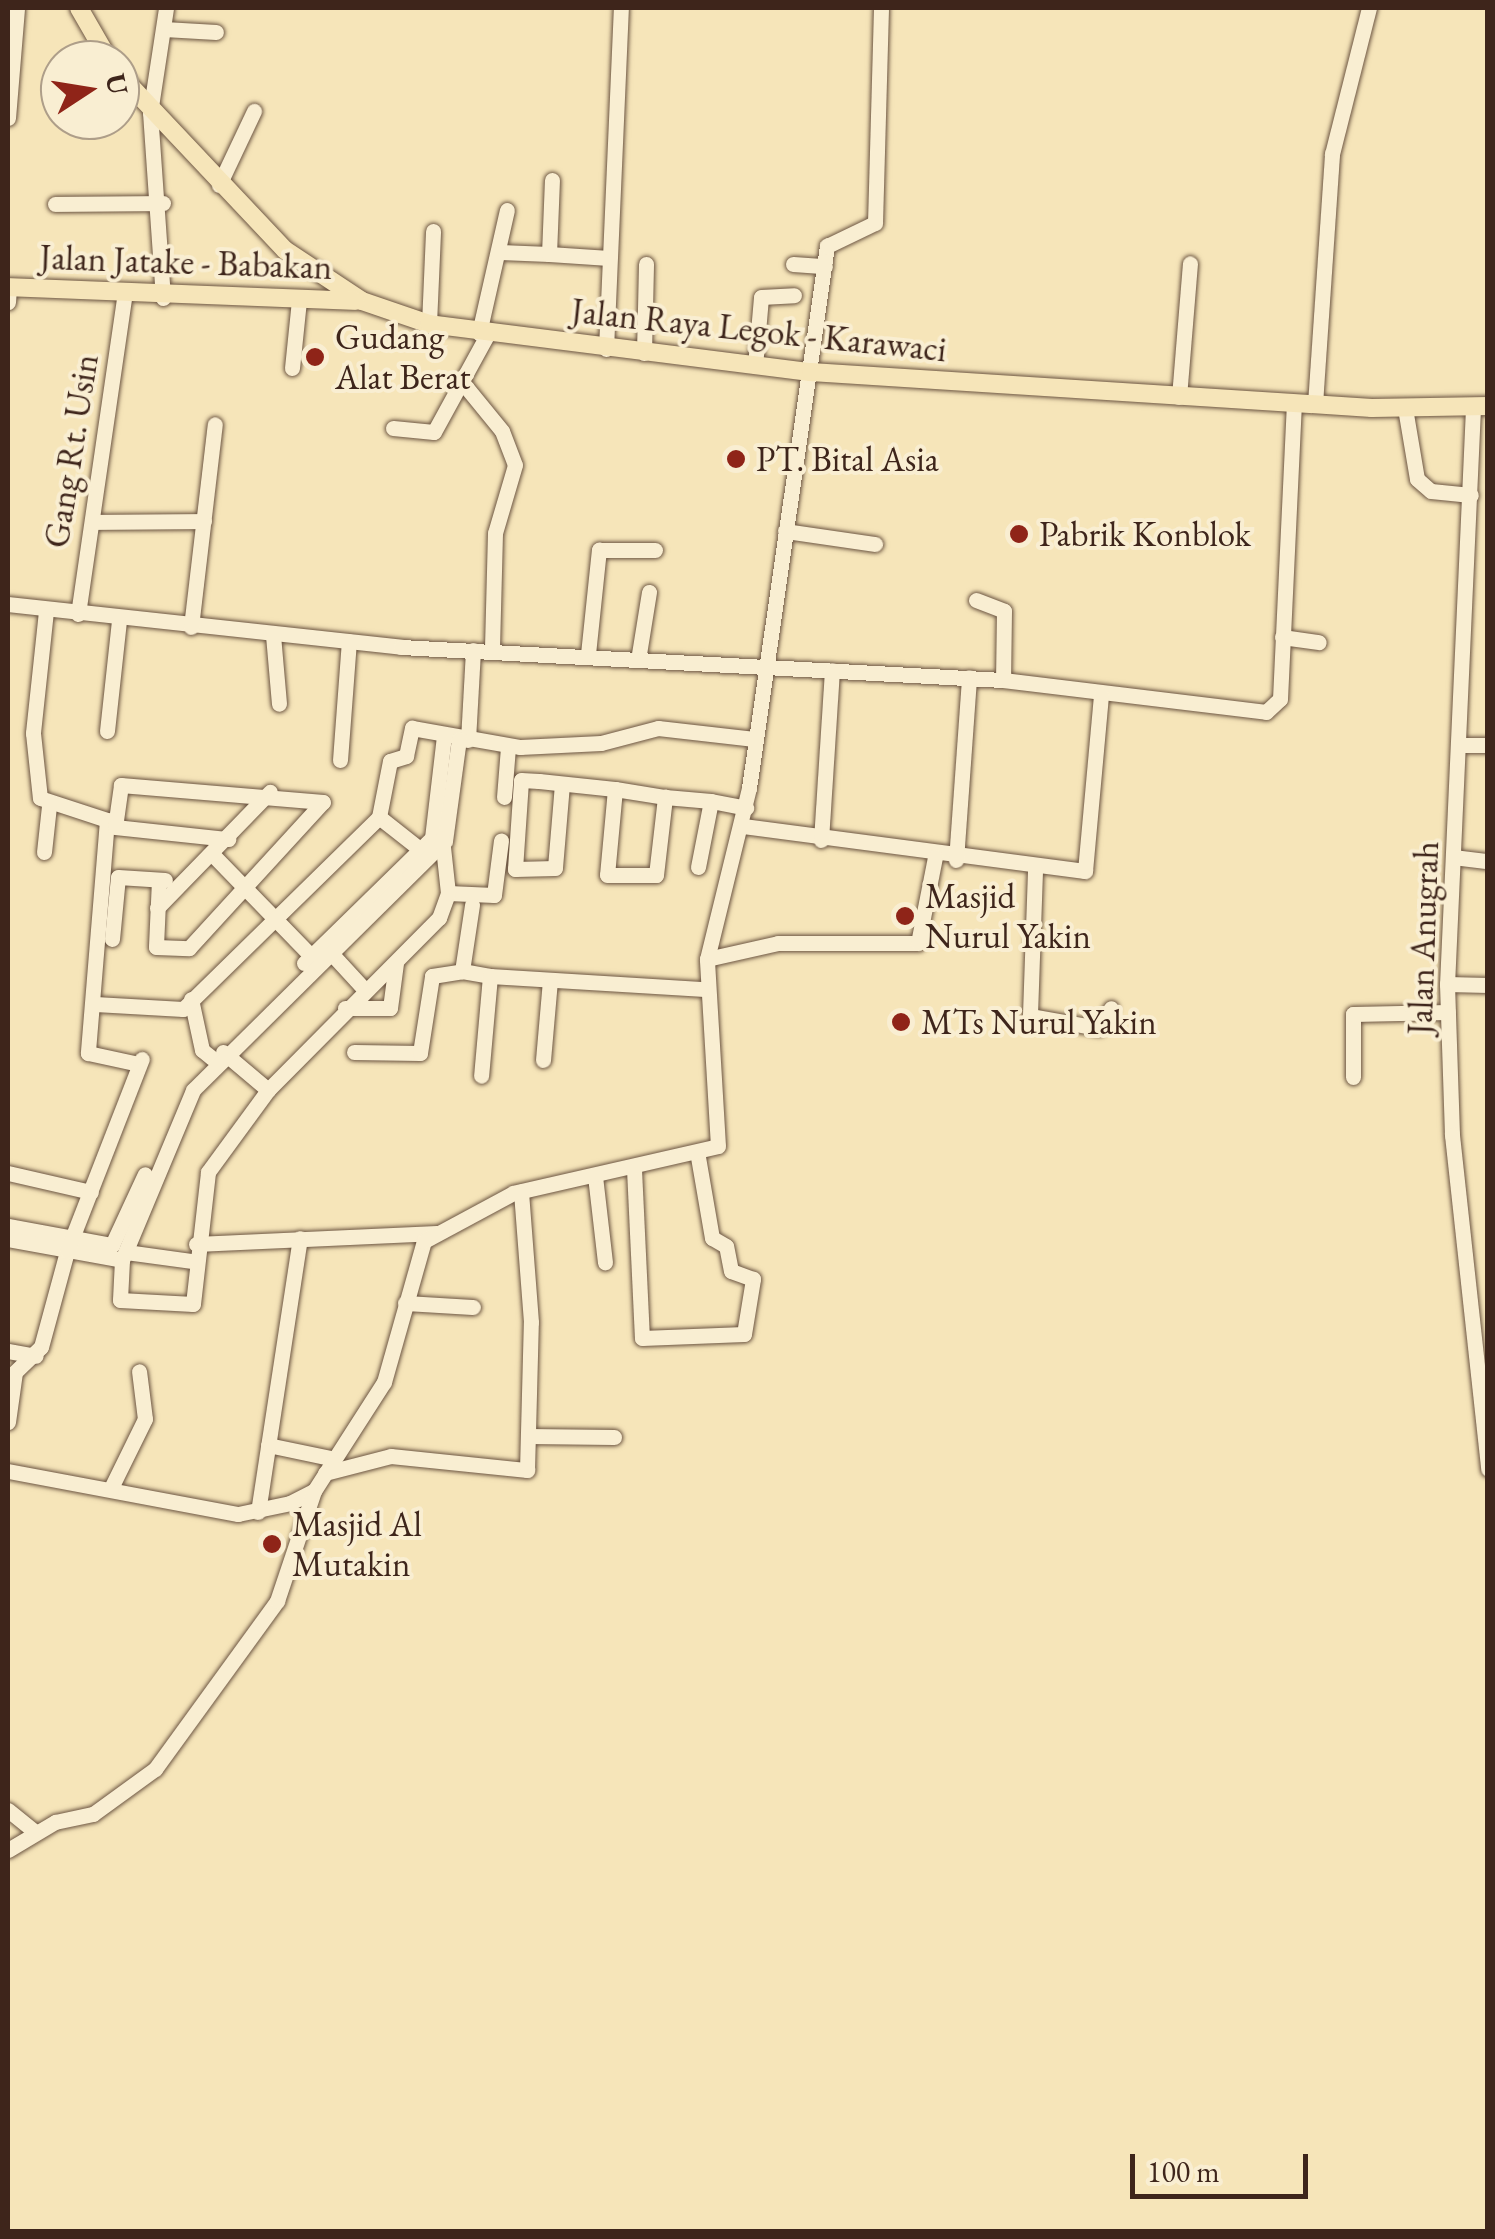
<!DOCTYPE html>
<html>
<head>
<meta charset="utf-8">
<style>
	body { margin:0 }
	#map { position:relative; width:1495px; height:2239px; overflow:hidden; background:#f6e5b9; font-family:"EB Garamond",serif }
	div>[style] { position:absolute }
	.roads { filter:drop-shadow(0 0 2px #6c5542) drop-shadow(0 0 2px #6c5542) }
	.minor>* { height:15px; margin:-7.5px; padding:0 7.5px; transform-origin:7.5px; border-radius:7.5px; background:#f9eed2 }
	.major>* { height:18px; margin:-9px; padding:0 9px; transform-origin:9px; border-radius:9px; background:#f6e5b9 }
	.dots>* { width:28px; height:28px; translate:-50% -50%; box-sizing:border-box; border:5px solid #f9eed2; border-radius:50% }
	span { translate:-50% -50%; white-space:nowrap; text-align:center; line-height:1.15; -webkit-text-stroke:8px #f9eed2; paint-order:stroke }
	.street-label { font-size:35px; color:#3e251b }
	.poi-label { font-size:35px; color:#3e251b }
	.left { translate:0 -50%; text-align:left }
	.frame { position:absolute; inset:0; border:10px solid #3e251b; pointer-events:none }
	.north { position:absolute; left:40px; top:40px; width:100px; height:100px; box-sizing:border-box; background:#f9eed2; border:2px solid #ae9e89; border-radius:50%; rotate:78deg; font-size:28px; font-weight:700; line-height:40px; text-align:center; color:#3e251b }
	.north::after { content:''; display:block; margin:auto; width:35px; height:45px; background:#8f2418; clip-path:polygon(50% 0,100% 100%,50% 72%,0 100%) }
	.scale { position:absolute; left:1130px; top:2154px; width:178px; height:45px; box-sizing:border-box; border:5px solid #3e251b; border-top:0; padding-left:12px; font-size:30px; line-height:35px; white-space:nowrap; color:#3e251b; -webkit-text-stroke:8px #f9eed2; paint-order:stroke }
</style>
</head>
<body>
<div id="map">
	<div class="roads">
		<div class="minor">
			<div style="left:164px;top:29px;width:52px;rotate:3.3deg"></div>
			<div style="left:8px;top:118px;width:110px;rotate:-85.3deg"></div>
			<div style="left:219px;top:185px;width:82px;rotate:-64.7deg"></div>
			<div style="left:55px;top:204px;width:108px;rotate:-0.5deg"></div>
			<div style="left:500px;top:252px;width:49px;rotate:2.3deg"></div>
			<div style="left:549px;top:254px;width:74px;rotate:-87.7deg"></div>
			<div style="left:549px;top:254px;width:60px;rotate:3.8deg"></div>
			<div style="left:793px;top:264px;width:32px;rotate:4deg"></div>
			<div style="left:163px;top:298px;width:185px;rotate:-94deg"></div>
			<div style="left:150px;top:113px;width:106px;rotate:-81.3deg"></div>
			<div style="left:8px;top:302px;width:15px;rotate:-86deg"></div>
			<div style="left:429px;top:324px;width:93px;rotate:-87.5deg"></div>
			<div style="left:479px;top:333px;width:126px;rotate:-77.2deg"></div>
			<div style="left:606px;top:349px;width:341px;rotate:-87.5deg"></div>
			<div style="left:644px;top:353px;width:89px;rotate:-88.7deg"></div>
			<div style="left:755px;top:366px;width:69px;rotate:-85deg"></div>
			<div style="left:761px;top:297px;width:33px;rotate:-3deg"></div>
			<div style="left:292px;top:368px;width:68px;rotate:-84.1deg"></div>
			<div style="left:462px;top:382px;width:63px;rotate:50.8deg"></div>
			<div style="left:502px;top:431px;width:36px;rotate:69deg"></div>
			<div style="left:515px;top:465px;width:71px;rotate:106.4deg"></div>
			<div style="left:495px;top:533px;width:117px;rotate:91.5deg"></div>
			<div style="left:1179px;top:397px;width:134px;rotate:-85.3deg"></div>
			<div style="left:1315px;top:404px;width:251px;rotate:-86.1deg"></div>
			<div style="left:1332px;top:154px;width:151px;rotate:-75.8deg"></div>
			<div style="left:1405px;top:408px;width:72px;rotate:80.4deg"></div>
			<div style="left:1417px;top:479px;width:18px;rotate:41deg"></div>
			<div style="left:1431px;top:491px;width:40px;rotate:5.7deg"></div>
			<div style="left:1473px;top:408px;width:577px;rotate:92.58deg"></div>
			<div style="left:1447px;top:984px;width:151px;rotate:88.1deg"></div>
			<div style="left:1452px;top:1135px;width:336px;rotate:83.8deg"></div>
			<div style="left:393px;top:428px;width:41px;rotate:5.6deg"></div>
			<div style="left:434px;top:432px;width:111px;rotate:-61.3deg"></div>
			<div style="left:92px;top:522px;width:112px;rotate:-0.5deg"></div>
			<div style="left:785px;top:531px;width:91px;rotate:8.2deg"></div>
			<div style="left:976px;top:600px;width:30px;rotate:21deg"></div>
			<div style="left:1004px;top:611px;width:69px;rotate:90.8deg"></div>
			<div style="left:8px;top:604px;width:395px;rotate:6.2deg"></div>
			<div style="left:401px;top:647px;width:603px;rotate:3.14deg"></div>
			<div style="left:1003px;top:680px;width:265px;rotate:6.9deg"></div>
			<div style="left:1266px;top:712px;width:19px;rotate:-43deg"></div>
			<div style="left:1280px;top:699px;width:296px;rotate:-87.3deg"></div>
			<div style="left:46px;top:611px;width:123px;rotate:96.1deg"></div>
			<div style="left:33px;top:733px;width:65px;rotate:83.9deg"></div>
			<div style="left:40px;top:798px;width:71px;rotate:18.2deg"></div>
			<div style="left:107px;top:820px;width:234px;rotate:94.7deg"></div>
			<div style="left:88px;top:1053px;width:52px;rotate:12.2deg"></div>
			<div style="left:78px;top:614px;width:319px;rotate:-81.7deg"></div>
			<div style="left:191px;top:627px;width:204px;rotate:-83.3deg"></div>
			<div style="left:273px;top:635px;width:69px;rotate:85deg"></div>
			<div style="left:1282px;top:637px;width:37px;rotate:8deg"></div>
			<div style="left:588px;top:654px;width:105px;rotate:-84deg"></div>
			<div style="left:599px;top:550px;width:56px"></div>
			<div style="left:638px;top:660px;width:69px;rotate:-80.8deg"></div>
			<div style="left:107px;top:731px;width:111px;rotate:-83.8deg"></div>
			<div style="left:468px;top:740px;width:90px;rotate:-86.8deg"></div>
			<div style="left:1465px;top:745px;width:23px"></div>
			<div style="left:340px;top:760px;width:119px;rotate:-85.7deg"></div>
			<div style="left:562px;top:784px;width:84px;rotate:94.8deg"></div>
			<div style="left:555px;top:868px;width:40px;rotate:178.6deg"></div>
			<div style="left:515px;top:869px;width:89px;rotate:-86.1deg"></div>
			<div style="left:521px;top:780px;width:18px;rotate:3deg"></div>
			<div style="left:539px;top:781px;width:76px;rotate:6deg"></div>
			<div style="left:615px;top:789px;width:51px;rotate:9.1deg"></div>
			<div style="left:665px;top:797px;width:46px;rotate:5deg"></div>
			<div style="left:711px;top:801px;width:36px;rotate:11deg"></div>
			<div style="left:615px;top:789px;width:86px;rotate:95.3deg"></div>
			<div style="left:607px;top:875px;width:49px"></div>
			<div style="left:656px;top:875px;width:79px;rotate:-83.4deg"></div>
			<div style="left:504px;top:797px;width:50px;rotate:-85.4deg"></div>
			<div style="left:379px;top:817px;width:60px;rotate:38.2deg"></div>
			<div style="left:743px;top:826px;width:345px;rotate:7.5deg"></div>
			<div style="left:1085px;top:871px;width:177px;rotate:-84.8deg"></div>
			<div style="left:821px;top:840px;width:170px;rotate:-86.3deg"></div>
			<div style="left:44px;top:852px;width:46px;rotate:-83.8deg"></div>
			<div style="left:213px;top:855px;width:146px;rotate:45.8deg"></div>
			<div style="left:1453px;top:857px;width:35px;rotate:7deg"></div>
			<div style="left:956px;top:860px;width:183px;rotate:-85.9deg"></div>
			<div style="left:698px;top:867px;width:67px;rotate:-78.9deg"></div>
			<div style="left:1035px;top:871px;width:145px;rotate:92deg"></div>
			<div style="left:1030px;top:1016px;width:70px;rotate:9.9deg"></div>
			<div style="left:1099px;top:1028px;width:23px;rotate:-59deg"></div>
			<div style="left:159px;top:880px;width:67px;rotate:92.6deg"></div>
			<div style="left:156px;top:947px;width:33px;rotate:2deg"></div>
			<div style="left:189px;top:948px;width:198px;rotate:-47.5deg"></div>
			<div style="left:323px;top:802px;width:203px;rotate:-175.2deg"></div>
			<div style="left:121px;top:785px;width:42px;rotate:98.1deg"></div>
			<div style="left:115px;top:827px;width:114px;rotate:6.1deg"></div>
			<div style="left:448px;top:893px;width:46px;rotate:2.5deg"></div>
			<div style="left:494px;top:895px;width:55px;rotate:-82.7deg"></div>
			<div style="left:472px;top:905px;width:67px;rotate:98.6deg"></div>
			<div style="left:462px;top:971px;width:28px;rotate:10deg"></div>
			<div style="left:490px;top:976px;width:100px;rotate:95.1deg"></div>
			<div style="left:157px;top:908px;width:162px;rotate:-45.8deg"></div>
			<div style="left:112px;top:939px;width:62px;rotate:-84.5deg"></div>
			<div style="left:118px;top:877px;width:47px;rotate:3.7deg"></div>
			<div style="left:330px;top:952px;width:52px;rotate:47.4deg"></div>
			<div style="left:707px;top:959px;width:73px;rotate:-12.7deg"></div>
			<div style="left:778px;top:943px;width:140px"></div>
			<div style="left:918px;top:943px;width:88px;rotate:-78.8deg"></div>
			<div style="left:304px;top:963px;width:179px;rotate:-44.3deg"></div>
			<div style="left:432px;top:838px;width:103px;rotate:-83.3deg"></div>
			<div style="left:490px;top:976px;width:215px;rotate:3.5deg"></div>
			<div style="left:1447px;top:984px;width:41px;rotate:1.4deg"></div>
			<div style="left:191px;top:999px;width:52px;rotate:77.8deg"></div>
			<div style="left:202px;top:1050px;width:13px;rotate:39deg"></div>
			<div style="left:95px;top:1004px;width:88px;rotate:3.3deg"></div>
			<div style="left:183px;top:1009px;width:274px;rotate:-44.4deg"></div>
			<div style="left:379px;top:817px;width:57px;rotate:-78.9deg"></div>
			<div style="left:390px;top:761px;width:17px;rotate:-17deg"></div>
			<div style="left:406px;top:756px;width:29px;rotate:-78deg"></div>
			<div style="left:412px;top:728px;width:110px;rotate:10deg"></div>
			<div style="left:520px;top:747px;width:81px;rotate:-2.8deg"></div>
			<div style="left:601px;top:743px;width:59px;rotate:-14.7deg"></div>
			<div style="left:658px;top:728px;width:97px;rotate:6.5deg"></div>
			<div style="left:345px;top:1008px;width:45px"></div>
			<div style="left:390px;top:1008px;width:45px;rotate:-82.4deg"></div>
			<div style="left:223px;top:1052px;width:59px;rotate:40.2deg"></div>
			<div style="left:354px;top:1052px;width:66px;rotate:0.9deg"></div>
			<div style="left:420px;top:1053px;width:78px;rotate:-81.1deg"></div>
			<div style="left:432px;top:976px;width:30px;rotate:-9deg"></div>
			<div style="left:543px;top:1060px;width:80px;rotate:-85deg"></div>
			<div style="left:1353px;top:1077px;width:63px;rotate:-90deg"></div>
			<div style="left:1353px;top:1014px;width:95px;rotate:-1.2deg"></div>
			<div style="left:634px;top:1169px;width:169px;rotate:87.3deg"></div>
			<div style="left:642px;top:1338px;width:102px;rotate:-2.2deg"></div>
			<div style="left:744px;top:1334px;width:56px;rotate:-80.7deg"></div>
			<div style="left:753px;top:1279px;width:23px;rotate:-160deg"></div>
			<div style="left:731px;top:1271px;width:25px;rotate:-101deg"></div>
			<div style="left:726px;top:1246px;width:16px;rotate:-150deg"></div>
			<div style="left:712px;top:1238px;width:82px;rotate:-99.8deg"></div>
			<div style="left:8px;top:1173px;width:85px;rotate:12.9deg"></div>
			<div style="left:595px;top:1176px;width:87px;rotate:83.4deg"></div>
			<div style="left:8px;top:1226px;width:106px;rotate:10.4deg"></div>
			<div style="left:112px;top:1245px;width:78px;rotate:-65.1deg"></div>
			<div style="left:8px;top:1239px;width:116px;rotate:10.4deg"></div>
			<div style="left:122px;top:1260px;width:184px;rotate:-67.3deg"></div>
			<div style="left:193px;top:1090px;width:354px;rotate:-44.7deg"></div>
			<div style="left:445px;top:841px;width:103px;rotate:-82.2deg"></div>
			<div style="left:196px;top:1244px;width:241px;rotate:-2.6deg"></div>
			<div style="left:126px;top:1252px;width:67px;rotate:7.8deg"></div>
			<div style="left:122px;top:1260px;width:40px;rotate:92.9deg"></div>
			<div style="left:120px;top:1300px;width:73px;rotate:3.1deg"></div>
			<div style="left:193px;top:1304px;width:133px;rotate:-83.5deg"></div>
			<div style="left:208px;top:1172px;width:102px;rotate:-53.8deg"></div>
			<div style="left:268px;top:1090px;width:243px;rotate:-45.2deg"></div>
			<div style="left:439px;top:918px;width:27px;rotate:-70deg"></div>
			<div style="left:448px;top:893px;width:55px;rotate:-96.2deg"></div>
			<div style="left:405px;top:1303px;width:68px;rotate:3.4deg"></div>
			<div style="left:8px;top:1351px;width:28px;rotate:10deg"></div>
			<div style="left:8px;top:1422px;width:50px;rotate:-82deg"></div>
			<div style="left:15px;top:1372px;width:36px;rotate:-44deg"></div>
			<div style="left:41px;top:1347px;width:99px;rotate:-74.8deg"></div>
			<div style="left:67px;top:1251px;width:206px;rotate:-68.7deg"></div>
			<div style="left:528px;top:1436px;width:86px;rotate:0.7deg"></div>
			<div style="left:268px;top:1445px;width:63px;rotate:11.8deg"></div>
			<div style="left:8px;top:1471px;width:234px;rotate:10.6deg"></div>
			<div style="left:238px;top:1514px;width:53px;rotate:-11.9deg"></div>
			<div style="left:290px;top:1503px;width:27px;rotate:-27deg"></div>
			<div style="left:314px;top:1491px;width:130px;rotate:-57.3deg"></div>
			<div style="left:384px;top:1382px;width:147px;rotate:-74.2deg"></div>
			<div style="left:424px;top:1241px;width:101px;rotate:-28.3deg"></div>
			<div style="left:513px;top:1193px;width:210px;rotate:-12.9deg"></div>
			<div style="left:718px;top:1146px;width:187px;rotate:-93.4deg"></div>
			<div style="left:707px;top:959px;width:176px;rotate:-76.2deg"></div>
			<div style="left:749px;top:788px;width:548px;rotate:-81.81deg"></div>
			<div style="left:827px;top:246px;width:53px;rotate:-25.6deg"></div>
			<div style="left:875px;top:223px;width:215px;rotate:-88.4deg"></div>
			<div style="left:325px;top:1473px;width:68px;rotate:-14.4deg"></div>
			<div style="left:391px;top:1456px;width:137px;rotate:5.9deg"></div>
			<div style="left:527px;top:1470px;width:148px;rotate:-88.5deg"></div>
			<div style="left:531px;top:1322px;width:131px;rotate:-94.4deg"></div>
			<div style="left:111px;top:1488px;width:77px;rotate:-63.8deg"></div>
			<div style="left:145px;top:1419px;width:48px;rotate:-97.1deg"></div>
			<div style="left:258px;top:1512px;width:277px;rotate:-81.3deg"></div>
			<div style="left:8px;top:1810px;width:33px;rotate:39deg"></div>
			<div style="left:8px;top:1850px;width:55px;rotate:-30.8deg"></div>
			<div style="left:55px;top:1822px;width:39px;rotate:-12deg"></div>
			<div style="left:93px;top:1814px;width:77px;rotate:-36deg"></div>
			<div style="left:155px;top:1769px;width:208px;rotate:-54deg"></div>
			<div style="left:277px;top:1601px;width:116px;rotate:-71.4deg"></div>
		</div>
		<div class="major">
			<div style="left:79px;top:8px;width:60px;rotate:60deg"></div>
			<div style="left:120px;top:75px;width:241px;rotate:46.7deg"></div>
			<div style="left:285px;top:250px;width:92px;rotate:33.5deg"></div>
			<div style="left:362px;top:301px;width:71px;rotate:18.9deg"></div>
			<div style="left:429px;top:324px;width:385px;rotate:7.2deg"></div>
			<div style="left:811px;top:372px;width:562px;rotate:3.67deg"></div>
			<div style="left:1372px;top:408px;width:116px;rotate:-1deg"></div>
			<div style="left:8px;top:287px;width:348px;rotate:2.3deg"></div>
		</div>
	</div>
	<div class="dots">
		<div style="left:315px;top:357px;background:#8f2418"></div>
		<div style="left:736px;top:459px;background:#8f2418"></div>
		<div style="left:1019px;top:534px;background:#8f2418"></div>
		<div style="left:905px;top:916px;background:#8f2418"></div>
		<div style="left:901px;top:1022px;background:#8f2418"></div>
		<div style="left:272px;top:1544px;background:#8f2418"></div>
	</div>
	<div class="street-label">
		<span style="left:186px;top:262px;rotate:2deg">Jalan Jatake - Babakan</span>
		<span style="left:759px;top:330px;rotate:6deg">Jalan Raya Legok - Karawaci</span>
		<span style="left:71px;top:451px;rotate:-81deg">Gang Rt. Usin</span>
		<span style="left:1423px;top:938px;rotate:-88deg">Jalan Anugrah</span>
	</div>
	<div class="poi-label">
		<span class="left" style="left:335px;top:357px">Gudang<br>Alat Berat</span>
		<span class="left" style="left:756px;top:459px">PT. Bital Asia</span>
		<span class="left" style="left:1039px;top:534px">Pabrik Konblok</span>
		<span class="left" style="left:925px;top:916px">Masjid<br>Nurul Yakin</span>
		<span class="left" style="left:921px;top:1022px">MTs Nurul Yakin</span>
		<span class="left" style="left:292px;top:1544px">Masjid Al<br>Mutakin</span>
	</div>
	<div class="frame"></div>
	<div class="north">U</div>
	<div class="scale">100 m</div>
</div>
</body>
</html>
